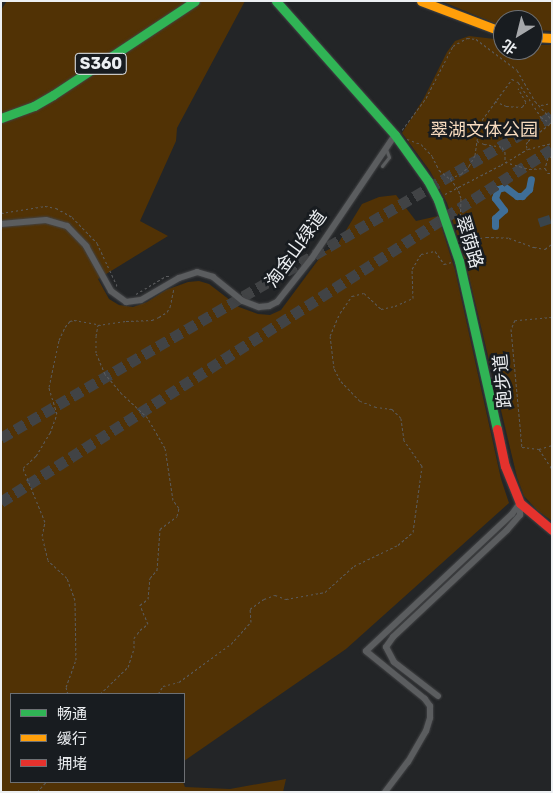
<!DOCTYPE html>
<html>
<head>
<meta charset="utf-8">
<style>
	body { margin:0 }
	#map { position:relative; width:553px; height:793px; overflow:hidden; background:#232527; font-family:Rubik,"Noto Sans SC",sans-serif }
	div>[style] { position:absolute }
	.green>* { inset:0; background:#513205 }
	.canal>* { height:7px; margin:-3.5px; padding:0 3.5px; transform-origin:3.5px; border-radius:3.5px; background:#3f6e97 }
	.building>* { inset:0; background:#39444c; transform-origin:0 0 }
	.highway-tunnel>* { height:11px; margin-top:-5.5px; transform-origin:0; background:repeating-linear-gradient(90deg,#414345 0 11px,transparent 0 16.5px) }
	.path>* { height:1px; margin-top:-0.5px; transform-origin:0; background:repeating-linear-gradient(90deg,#5a5b5d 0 2.5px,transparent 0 5px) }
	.roads { filter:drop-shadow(0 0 1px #424345) drop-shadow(0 0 1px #424345) }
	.lane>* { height:3px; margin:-1.5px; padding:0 1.5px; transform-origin:1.5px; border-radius:1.5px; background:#5b5d5f }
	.street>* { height:6px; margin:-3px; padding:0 3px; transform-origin:3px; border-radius:3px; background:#5b5d5f }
	.fast>* { height:9px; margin:-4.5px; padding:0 4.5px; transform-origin:4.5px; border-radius:4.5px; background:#30b455 }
	.slow>* { height:9px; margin:-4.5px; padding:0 4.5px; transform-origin:4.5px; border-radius:4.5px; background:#ff9f0a }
	.jam>* { height:9px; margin:-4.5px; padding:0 4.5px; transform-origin:4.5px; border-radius:4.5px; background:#e5322d }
	.path-bridge>* { height:1px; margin-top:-0.5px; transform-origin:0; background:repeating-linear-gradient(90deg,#5a5b5d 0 2.5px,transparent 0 5px) }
	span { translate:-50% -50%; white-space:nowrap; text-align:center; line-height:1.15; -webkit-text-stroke:5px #181c20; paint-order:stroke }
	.shield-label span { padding:1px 4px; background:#181c20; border:1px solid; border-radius:4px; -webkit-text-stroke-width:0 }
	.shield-label { font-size:16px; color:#eceff2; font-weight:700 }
	.park-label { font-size:18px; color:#f7dbbf }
	.street-label { font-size:18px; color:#eceff2 }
	.frame { position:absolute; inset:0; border:2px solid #eceff2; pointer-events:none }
	.legend { position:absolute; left:10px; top:693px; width:175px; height:90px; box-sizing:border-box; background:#181c20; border:1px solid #6d7074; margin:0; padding:6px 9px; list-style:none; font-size:15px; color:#eceff2 }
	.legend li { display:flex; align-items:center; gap:10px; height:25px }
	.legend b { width:25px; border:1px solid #6d7074 }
	.north { position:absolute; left:493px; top:10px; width:50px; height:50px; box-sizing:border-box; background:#181c20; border:1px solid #6d7074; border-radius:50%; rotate:216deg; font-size:14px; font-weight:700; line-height:20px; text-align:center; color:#eceff2 }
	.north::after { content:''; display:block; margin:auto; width:18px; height:22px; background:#a6a8ab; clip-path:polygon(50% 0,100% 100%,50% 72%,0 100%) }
</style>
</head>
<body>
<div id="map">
	<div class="green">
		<div style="clip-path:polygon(7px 1px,245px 1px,177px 128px,176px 141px,140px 221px,168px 236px,98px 279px,109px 299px,119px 305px,133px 307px,147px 302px,166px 290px,188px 282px,199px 281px,209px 284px,239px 307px,258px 314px,270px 315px,281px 310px,324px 252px,337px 245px,362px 204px,379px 197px,396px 195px,416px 221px,438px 216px,455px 270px,501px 479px,509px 503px,346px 649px,184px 761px,184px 694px,11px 694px,11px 782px,183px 782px,185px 787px,230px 789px,286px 779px,283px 792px,1px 792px,1px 10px)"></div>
		<div style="clip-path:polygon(441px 1px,552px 1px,552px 31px,533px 30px,533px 20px,503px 20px,503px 26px,499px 25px)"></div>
		<div style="clip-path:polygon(469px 36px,503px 40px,503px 50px,533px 50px,533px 45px,552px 45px,552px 521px,537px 510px,524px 496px,517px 477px,465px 260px,447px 203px,430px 171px,402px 133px,424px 98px,447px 52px,455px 41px)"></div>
	</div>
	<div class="canal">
		<div style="left:495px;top:226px;width:8px;rotate:-90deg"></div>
		<div style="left:495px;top:218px;width:12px;rotate:-42deg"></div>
		<div style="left:504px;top:210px;width:15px;rotate:-127deg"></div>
		<div style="left:495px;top:198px;width:9px;rotate:-72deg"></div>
		<div style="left:498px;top:189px;width:7px;rotate:-16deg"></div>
		<div style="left:505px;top:187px;width:15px;rotate:37deg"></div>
		<div style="left:517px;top:196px;width:5px"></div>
		<div style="left:522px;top:196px;width:10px;rotate:-45deg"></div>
		<div style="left:529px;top:189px;width:10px;rotate:-79deg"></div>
	</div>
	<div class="building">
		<div style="left:549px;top:215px;width:9px;height:12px;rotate:72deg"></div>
	</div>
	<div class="highway-tunnel">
		<div style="left:1px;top:438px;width:638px;rotate:-30.3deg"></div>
		<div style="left:1px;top:502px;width:654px;rotate:-32.65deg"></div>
	</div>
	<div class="path">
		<div style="left:495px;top:101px;width:12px;rotate:24deg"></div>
		<div style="left:506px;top:106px;width:16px;rotate:4deg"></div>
		<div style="left:522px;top:107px;width:6px;rotate:-51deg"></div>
		<div style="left:526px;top:102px;width:16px;rotate:-120deg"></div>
		<div style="left:541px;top:105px;width:11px;rotate:-10deg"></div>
		<div style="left:402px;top:130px;width:40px;rotate:-53deg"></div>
		<div style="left:426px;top:98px;width:59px;rotate:-62.6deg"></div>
		<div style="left:453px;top:46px;width:16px;rotate:-30deg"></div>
		<div style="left:467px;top:38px;width:9px;rotate:6deg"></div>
		<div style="left:476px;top:39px;width:51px;rotate:37.1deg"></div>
		<div style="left:517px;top:70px;width:36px;rotate:60deg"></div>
		<div style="left:407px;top:139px;width:15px;rotate:20deg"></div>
		<div style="left:421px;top:144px;width:16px;rotate:47deg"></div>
		<div style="left:432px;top:156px;width:16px;rotate:63deg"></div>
		<div style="left:439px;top:170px;width:13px;rotate:39deg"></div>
		<div style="left:527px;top:148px;width:4px;rotate:-104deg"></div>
		<div style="left:526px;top:144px;width:4px;rotate:-56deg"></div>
		<div style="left:528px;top:141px;width:31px;rotate:-38deg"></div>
		<div style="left:552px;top:156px;width:4px;rotate:153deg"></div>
		<div style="left:548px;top:158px;width:10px;rotate:107deg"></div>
		<div style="left:545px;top:168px;width:6px;rotate:59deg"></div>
		<div style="left:548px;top:173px;width:4px"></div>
		<div style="left:505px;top:162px;width:25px;rotate:16deg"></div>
		<div style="left:529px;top:169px;width:16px;rotate:-4deg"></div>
		<div style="left:445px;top:194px;width:63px;rotate:-27.4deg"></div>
		<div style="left:501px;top:165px;width:31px;rotate:-31deg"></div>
		<div style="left:528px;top:149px;width:25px;rotate:-14deg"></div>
		<div style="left:1px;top:213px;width:45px;rotate:-9deg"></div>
		<div style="left:45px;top:206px;width:11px;rotate:10deg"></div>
		<div style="left:56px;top:208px;width:18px;rotate:29deg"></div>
		<div style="left:72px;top:217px;width:36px;rotate:46deg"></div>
		<div style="left:97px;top:243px;width:50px;rotate:65deg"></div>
		<div style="left:467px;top:255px;width:15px;rotate:-79deg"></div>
		<div style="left:470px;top:240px;width:16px;rotate:-11deg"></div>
		<div style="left:486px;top:237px;width:23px;rotate:2deg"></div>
		<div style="left:509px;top:238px;width:27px;rotate:20deg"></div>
		<div style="left:534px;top:247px;width:11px;rotate:10deg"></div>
		<div style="left:545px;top:249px;width:9px;rotate:-36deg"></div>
		<div style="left:467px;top:256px;width:31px;rotate:-103deg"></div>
		<div style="left:460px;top:226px;width:28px;rotate:-88deg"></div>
		<div style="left:461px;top:198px;width:9px;rotate:-108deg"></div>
		<div style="left:458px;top:189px;width:14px;rotate:-126deg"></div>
		<div style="left:450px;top:178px;width:12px;rotate:-20deg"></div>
		<div style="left:461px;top:174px;width:11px;rotate:-45deg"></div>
		<div style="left:469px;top:166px;width:13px;rotate:-61deg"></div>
		<div style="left:475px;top:155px;width:14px;rotate:-82deg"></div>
		<div style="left:477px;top:141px;width:8px;rotate:23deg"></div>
		<div style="left:484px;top:144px;width:18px;rotate:9deg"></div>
		<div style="left:502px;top:147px;width:6px;rotate:59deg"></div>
		<div style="left:505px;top:152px;width:9px;rotate:90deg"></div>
		<div style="left:136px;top:294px;width:35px;rotate:-31deg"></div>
		<div style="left:166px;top:276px;width:4px"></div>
		<div style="left:552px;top:317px;width:37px;rotate:175deg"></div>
		<div style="left:515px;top:320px;width:10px;rotate:114deg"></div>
		<div style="left:511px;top:329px;width:119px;rotate:84.7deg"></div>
		<div style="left:522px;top:447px;width:17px;rotate:7deg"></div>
		<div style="left:539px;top:449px;width:14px;rotate:-17deg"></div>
		<div style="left:539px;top:449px;width:24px;rotate:57deg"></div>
		<div style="left:68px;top:694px;width:7px;rotate:-106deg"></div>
		<div style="left:66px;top:687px;width:29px;rotate:-70deg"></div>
		<div style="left:76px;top:660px;width:60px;rotate:-91deg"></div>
		<div style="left:75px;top:600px;width:23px;rotate:-110deg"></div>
		<div style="left:67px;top:578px;width:26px;rotate:-137deg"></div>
		<div style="left:48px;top:560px;width:25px;rotate:-104deg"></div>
		<div style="left:42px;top:536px;width:14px;rotate:-78deg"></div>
		<div style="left:45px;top:522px;width:58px;rotate:-112.2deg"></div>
		<div style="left:23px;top:468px;width:18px;rotate:-43deg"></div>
		<div style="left:36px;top:456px;width:27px;rotate:-59deg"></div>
		<div style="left:50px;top:433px;width:20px;rotate:-70deg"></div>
		<div style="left:57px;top:414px;width:28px;rotate:-107deg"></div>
		<div style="left:49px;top:387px;width:48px;rotate:-78deg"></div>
		<div style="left:59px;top:340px;width:14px;rotate:-65deg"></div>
		<div style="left:65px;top:327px;width:8px;rotate:-50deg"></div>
		<div style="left:70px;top:321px;width:4px;rotate:-14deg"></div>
		<div style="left:74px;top:320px;width:23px;rotate:10deg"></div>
		<div style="left:100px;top:694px;width:39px;rotate:-44deg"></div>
		<div style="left:128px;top:667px;width:20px;rotate:-72deg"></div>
		<div style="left:134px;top:648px;width:10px;rotate:-90deg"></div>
		<div style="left:134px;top:638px;width:10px;rotate:-53deg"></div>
		<div style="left:140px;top:630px;width:10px;rotate:-37deg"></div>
		<div style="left:148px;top:624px;width:21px;rotate:-113deg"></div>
		<div style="left:140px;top:605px;width:10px;rotate:-37deg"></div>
		<div style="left:148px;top:599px;width:21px;rotate:-85deg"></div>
		<div style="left:150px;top:578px;width:11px;rotate:-49deg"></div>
		<div style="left:157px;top:570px;width:41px;rotate:-85.8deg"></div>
		<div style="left:160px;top:529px;width:21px;rotate:-37deg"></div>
		<div style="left:177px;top:516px;width:8px;rotate:-76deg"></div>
		<div style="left:179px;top:508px;width:10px;rotate:-127deg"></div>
		<div style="left:173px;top:500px;width:53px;rotate:-98.7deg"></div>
		<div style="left:165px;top:448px;width:34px;rotate:-120deg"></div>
		<div style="left:148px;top:418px;width:35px;rotate:-137deg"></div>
		<div style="left:122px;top:394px;width:26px;rotate:-130deg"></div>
		<div style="left:105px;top:374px;width:23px;rotate:-113deg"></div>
		<div style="left:96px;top:353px;width:17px;rotate:-90deg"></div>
		<div style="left:96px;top:336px;width:11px;rotate:-80deg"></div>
		<div style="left:98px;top:325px;width:28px;rotate:-8deg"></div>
		<div style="left:126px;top:321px;width:26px;rotate:-2deg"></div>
		<div style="left:152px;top:320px;width:8px;rotate:-23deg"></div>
		<div style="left:159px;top:317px;width:9px;rotate:-32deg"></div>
		<div style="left:167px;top:312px;width:6px;rotate:-59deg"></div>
		<div style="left:170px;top:307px;width:19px;rotate:-78deg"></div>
		<div style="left:158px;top:694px;width:9px;rotate:-58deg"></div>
		<div style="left:163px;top:686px;width:16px;rotate:-14deg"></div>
		<div style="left:179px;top:682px;width:64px;rotate:-36.2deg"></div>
		<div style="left:231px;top:644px;width:30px;rotate:-48deg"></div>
		<div style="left:251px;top:622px;width:13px;rotate:-94deg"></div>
		<div style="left:250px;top:609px;width:17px;rotate:-36deg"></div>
		<div style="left:264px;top:599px;width:12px;rotate:-20deg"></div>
		<div style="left:275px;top:595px;width:12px;rotate:20deg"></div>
		<div style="left:286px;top:599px;width:40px;rotate:-10deg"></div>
		<div style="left:325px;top:592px;width:39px;rotate:-42deg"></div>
		<div style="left:354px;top:566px;width:49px;rotate:-25.5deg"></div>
		<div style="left:398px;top:545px;width:20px;rotate:-41deg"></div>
		<div style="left:413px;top:532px;width:67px;rotate:-82.2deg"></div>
		<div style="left:422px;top:466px;width:32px;rotate:-125deg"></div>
		<div style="left:404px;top:440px;width:22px;rotate:-98deg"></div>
		<div style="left:401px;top:418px;width:13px;rotate:-135deg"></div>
		<div style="left:392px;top:409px;width:16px;rotate:-173deg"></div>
		<div style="left:376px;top:407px;width:17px;rotate:-159deg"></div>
		<div style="left:360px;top:401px;width:29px;rotate:-134deg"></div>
		<div style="left:340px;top:380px;width:13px;rotate:-117deg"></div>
		<div style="left:334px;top:368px;width:32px;rotate:-97deg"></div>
		<div style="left:330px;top:336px;width:25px;rotate:-67deg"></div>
		<div style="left:340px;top:313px;width:21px;rotate:-55deg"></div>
		<div style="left:352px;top:296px;width:12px;rotate:-14deg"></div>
		<div style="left:364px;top:293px;width:23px;rotate:43deg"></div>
		<div style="left:381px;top:309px;width:14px;rotate:-12deg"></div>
		<div style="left:395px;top:306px;width:20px;rotate:-24deg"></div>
		<div style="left:413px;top:298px;width:29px;rotate:-92deg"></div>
		<div style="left:412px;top:269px;width:17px;rotate:-59deg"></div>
		<div style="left:421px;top:254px;width:14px;rotate:-12deg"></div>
		<div style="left:435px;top:251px;width:16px;rotate:55deg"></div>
		<div style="left:444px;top:264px;width:8px;rotate:-14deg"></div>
		<div style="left:37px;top:792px;width:13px;rotate:-48deg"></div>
	</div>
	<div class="roads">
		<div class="lane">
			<div style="left:382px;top:166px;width:11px;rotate:-52deg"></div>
			<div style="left:389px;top:157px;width:9px;rotate:-111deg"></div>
		</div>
		<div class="street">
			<div style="left:1px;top:224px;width:45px;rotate:-5.1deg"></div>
			<div style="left:46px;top:220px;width:22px;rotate:16deg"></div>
			<div style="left:67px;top:226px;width:28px;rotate:46deg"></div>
			<div style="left:86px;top:246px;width:51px;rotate:60.9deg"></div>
			<div style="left:111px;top:291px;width:19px;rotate:36deg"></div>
			<div style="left:126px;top:302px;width:15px;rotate:-8deg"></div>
			<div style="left:141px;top:300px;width:44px;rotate:-30.1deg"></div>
			<div style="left:179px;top:278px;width:19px;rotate:-18deg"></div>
			<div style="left:197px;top:272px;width:17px;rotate:17deg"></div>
			<div style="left:213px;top:277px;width:38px;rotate:39deg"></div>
			<div style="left:243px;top:301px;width:17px;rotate:21deg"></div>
			<div style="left:259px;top:307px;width:10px;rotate:-6deg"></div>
			<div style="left:269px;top:306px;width:9px;rotate:-27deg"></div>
			<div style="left:277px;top:302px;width:56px;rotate:-51.5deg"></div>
			<div style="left:312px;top:258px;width:148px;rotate:-56deg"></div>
			<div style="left:438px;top:696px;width:56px;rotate:-142.3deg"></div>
			<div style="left:394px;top:662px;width:17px;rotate:-118deg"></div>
			<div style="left:386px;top:647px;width:12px;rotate:-55deg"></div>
			<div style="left:393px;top:637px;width:156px;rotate:-43.2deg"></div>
			<div style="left:507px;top:530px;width:20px;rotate:-49deg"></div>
			<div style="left:520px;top:515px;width:12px;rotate:-90deg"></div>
			<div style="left:385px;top:792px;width:38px;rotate:-53deg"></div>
			<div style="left:408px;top:762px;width:36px;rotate:-60deg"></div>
			<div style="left:426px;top:731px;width:14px;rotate:-73deg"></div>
			<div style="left:430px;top:718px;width:12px;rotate:-90deg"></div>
			<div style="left:430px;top:706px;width:9px;rotate:-126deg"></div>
			<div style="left:425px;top:699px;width:76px;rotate:-140.9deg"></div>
			<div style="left:366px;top:651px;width:200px;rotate:-43.2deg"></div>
			<div style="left:512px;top:514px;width:14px;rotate:-54deg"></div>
		</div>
		<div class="fast">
			<div style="left:276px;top:1px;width:179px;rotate:48.4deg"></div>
			<div style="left:395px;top:135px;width:57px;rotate:54.3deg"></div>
			<div style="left:428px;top:181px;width:21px;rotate:62deg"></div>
			<div style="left:438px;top:200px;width:65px;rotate:71deg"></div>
			<div style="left:459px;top:261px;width:172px;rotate:77.3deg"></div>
			<div style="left:1px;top:118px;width:35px;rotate:-20deg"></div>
			<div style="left:34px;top:106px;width:22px;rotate:-30deg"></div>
			<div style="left:53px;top:95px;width:170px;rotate:-33.5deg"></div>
		</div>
		<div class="slow">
			<div style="left:421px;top:1px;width:88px;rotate:20.7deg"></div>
			<div style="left:533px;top:37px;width:19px;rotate:3deg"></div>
		</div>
		<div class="jam">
			<div style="left:497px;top:429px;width:38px;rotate:78deg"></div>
			<div style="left:505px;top:466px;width:40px;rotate:68deg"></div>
			<div style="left:520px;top:503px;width:42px;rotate:40.2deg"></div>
		</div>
	</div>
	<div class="path-bridge">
		<div style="left:535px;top:101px;width:25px;rotate:48deg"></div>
		<div style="left:477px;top:141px;width:17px;rotate:-83deg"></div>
		<div style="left:479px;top:124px;width:56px;rotate:-53.7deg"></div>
		<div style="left:512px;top:79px;width:7px;rotate:27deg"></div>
		<div style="left:518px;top:82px;width:42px;rotate:56.7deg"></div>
		<div style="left:541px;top:117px;width:13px;rotate:32deg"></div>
	</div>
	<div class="shield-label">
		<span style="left:101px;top:64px">S360</span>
	</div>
	<div class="park-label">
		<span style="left:484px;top:130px">翠湖文体公园</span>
	</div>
	<div class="street-label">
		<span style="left:469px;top:242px;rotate:73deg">翠荫路</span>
		<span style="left:296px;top:249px;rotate:-54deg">淘金山绿道</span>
		<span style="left:503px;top:381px;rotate:-95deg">跑步道</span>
	</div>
	<div class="frame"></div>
	<ul class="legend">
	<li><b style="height:6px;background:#30b455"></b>畅通</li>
	<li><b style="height:6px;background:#ff9f0a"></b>缓行</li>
	<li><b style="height:6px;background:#e5322d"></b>拥堵</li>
	</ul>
	<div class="north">北</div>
</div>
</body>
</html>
